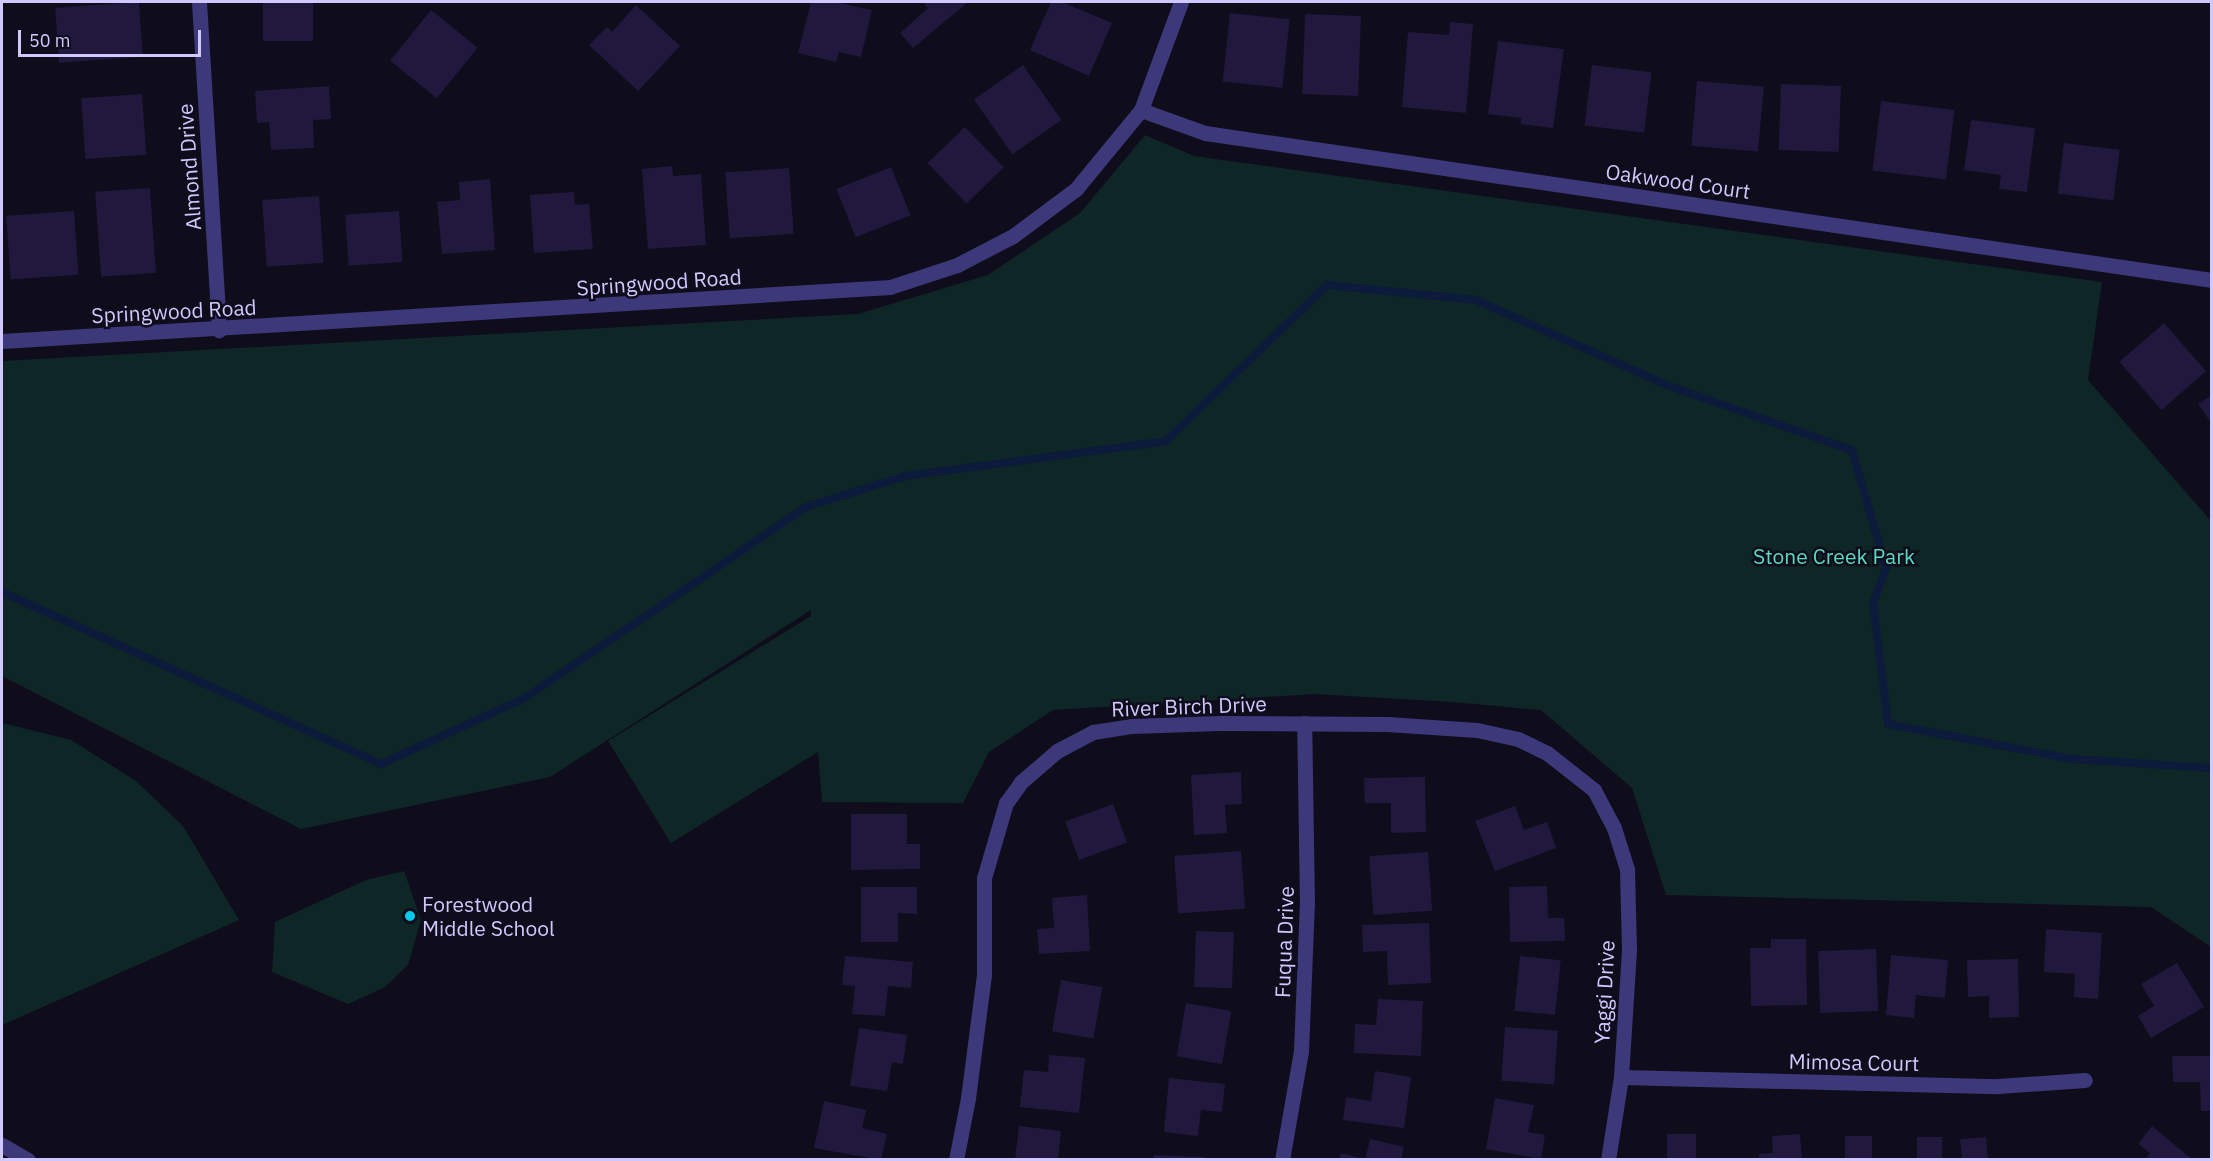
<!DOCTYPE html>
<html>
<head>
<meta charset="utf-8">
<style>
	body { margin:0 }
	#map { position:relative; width:2213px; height:1161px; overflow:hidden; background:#0f0c1c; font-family:"IBM Plex Sans",sans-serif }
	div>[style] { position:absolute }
	.green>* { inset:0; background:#0f2626 }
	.stream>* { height:8px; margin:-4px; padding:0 4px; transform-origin:4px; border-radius:4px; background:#0c1b3b }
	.building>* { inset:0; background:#21183d; transform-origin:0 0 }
	.minor>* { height:15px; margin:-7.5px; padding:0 7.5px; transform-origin:7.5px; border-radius:7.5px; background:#3d387a }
	.dots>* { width:16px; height:16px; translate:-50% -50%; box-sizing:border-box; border:3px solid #0f0c1c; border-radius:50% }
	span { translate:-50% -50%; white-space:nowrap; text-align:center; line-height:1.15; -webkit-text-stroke:5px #0f0c1c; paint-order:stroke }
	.street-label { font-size:21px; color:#d1c8fe }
	.park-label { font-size:21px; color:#58dabf }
	.poi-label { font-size:21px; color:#d1c8fe }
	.left { translate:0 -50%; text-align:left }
	.frame { position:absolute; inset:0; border:3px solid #d1c8fe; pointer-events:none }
	.scale { position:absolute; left:18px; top:30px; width:183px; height:27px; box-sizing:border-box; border:3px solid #d1c8fe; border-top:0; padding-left:8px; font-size:18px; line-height:21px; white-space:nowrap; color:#d1c8fe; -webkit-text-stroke:4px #0f0c1c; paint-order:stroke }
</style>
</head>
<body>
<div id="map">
	<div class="green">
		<div style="clip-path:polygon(1145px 135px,1194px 156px,2102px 282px,2088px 380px,2211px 521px,2211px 947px,2151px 907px,1666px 895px,1632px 788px,1541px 710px,1452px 702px,1314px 694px,1053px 710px,989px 752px,963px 803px,822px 802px,818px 752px,671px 843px,608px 741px,811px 616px,811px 610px,550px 777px,301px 829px,2px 676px,2px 361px,858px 314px,988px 275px,1080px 213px)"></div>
		<div style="clip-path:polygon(2px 723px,71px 740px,136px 781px,183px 826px,239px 920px,2px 1025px)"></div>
		<div style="clip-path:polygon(404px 871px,421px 920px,408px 965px,385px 987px,348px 1004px,272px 972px,275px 922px,366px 880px)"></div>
	</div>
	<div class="stream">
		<div style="left:2px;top:592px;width:416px;rotate:24.4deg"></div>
		<div style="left:381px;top:764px;width:158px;rotate:-24.6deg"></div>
		<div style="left:525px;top:698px;width:340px;rotate:-34.2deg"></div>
		<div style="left:806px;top:507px;width:104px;rotate:-17.4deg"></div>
		<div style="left:905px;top:476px;width:263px;rotate:-7.6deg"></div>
		<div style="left:1166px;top:441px;width:224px;rotate:-44.1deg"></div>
		<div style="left:1327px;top:285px;width:150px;rotate:5.7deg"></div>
		<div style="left:1476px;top:300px;width:211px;rotate:24deg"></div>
		<div style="left:1669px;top:386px;width:194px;rotate:19.3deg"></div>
		<div style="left:1852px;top:450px;width:123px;rotate:73.9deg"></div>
		<div style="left:1886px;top:568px;width:37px;rotate:110deg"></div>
		<div style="left:1873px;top:603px;width:122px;rotate:82.9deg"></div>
		<div style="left:1888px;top:724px;width:186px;rotate:10.8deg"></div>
		<div style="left:2071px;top:759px;width:141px;rotate:3.7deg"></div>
	</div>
	<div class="building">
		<div style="left:139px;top:2px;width:55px;height:84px;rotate:86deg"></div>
		<div style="left:263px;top:2px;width:50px;height:39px"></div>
		<div style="clip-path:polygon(811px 2px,835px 2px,872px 10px,861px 57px,839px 52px,836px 62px,798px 53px)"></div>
		<div style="clip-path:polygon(923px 2px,968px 2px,913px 48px,900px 33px,928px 8px)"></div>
		<div style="clip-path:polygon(1051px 2px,1062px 2px,1112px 23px,1089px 76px,1030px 50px)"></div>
		<div style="clip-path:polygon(636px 5px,680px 46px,638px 91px,589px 45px,607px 27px,612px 32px)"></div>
		<div style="left:431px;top:10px;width:60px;height:65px;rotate:39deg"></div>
		<div style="left:1230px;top:13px;width:60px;height:69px;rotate:6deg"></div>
		<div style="left:1305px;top:14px;width:56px;height:80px;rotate:2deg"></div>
		<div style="clip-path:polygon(1450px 22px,1473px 24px,1466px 113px,1402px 107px,1408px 32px,1449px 35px)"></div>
		<div style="clip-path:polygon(1498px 41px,1564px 49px,1553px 128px,1521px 124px,1521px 118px,1488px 114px)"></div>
		<div style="left:1023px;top:65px;width:67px;height:60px;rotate:55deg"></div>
		<div style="left:1592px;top:65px;width:60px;height:61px;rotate:7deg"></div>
		<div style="left:1697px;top:81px;width:67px;height:65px;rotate:5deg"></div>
		<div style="left:1781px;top:84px;width:60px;height:66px;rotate:2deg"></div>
		<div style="clip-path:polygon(329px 86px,331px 119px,313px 120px,314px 148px,271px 150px,269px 122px,257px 123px,255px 91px)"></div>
		<div style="left:142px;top:94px;width:61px;height:61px;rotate:86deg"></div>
		<div style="left:1881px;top:101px;width:74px;height:70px;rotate:7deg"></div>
		<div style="clip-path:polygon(1971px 120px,2035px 128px,2027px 192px,1999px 189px,2001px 175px,1964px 170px)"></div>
		<div style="left:965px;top:127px;width:56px;height:52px;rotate:46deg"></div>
		<div style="left:2064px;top:143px;width:56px;height:51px;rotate:7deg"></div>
		<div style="clip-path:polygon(672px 166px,673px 176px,701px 174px,706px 245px,648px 249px,642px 169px)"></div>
		<div style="left:891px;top:167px;width:52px;height:59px;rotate:68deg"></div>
		<div style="left:789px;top:168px;width:66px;height:64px;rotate:86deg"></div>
		<div style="clip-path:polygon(490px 179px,495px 250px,442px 254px,437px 202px,460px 200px,459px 182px)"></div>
		<div style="left:150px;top:188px;width:85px;height:55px;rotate:86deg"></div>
		<div style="clip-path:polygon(574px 192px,575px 205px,589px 204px,593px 249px,534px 253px,530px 195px)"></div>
		<div style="left:319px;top:196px;width:67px;height:57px;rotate:86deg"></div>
		<div style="left:74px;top:211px;width:64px;height:68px;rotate:86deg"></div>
		<div style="left:399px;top:211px;width:51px;height:54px;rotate:86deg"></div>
		<div style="left:2164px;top:323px;width:64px;height:59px;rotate:49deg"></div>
		<div style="clip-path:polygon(2212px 395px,2212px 424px,2198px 404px)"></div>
		<div style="clip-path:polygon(1241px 772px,1242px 804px,1225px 805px,1227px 833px,1194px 835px,1191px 775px)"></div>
		<div style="clip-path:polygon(1425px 777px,1426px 832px,1391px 833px,1391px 803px,1365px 803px,1364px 778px)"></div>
		<div style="left:1113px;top:804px;width:41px;height:51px;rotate:70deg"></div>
		<div style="clip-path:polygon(1515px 806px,1524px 830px,1547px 822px,1556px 848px,1495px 871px,1475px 821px)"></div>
		<div style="clip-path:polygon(851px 814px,907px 814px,907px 844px,920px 844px,920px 869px,851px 870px)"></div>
		<div style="left:1241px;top:851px;width:58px;height:67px;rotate:86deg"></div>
		<div style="left:1428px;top:852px;width:59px;height:59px;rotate:86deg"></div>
		<div style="clip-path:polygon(1547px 886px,1548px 918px,1564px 918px,1565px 941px,1510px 942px,1509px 887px)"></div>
		<div style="clip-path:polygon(861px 887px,917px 887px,917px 914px,898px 913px,898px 942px,861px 942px)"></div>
		<div style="clip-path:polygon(1087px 895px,1090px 951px,1039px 954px,1037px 929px,1054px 928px,1052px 898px)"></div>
		<div style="clip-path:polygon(1429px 923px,1431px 983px,1388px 985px,1387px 951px,1363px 952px,1362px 925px)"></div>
		<div style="clip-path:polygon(2046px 929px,2102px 933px,2098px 999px,2074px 997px,2075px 974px,2044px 972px)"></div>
		<div style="left:1196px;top:931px;width:38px;height:56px;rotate:2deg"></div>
		<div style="clip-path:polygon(1771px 939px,1806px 939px,1807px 1005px,1751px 1006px,1750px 948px,1771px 948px)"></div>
		<div style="left:1876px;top:949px;width:62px;height:58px;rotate:88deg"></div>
		<div style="clip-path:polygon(1891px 955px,1948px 960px,1945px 998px,1916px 995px,1914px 1018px,1886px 1015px)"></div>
		<div style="clip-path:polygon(845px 956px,913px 962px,911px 988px,888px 986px,885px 1016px,852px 1014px,855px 986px,842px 985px)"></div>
		<div style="left:1520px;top:956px;width:41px;height:55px;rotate:6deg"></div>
		<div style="clip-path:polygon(2018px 959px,2019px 1017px,1989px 1018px,1989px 996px,1968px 997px,1967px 960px)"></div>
		<div style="clip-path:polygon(2177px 963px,2204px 1007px,2151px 1038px,2138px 1016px,2154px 1006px,2141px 984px)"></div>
		<div style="left:1061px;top:980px;width:42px;height:52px;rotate:10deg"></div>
		<div style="clip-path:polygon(1378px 999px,1423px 1001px,1421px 1056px,1354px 1053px,1355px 1024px,1376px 1025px)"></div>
		<div style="left:1186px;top:1003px;width:46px;height:54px;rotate:10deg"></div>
		<div style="left:1505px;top:1027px;width:53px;height:54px;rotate:4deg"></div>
		<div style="clip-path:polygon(859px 1028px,907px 1035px,903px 1064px,892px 1062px,887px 1091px,850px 1086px)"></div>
		<div style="clip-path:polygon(1049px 1055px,1085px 1058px,1079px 1113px,1020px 1107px,1024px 1070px,1048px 1072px)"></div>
		<div style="clip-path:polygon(2172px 1056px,2212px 1056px,2212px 1111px,2201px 1111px,2200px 1082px,2173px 1082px)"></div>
		<div style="clip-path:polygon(1375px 1071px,1411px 1077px,1404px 1128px,1343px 1120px,1346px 1097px,1371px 1101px)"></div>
		<div style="clip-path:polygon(1169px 1078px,1225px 1084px,1222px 1112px,1201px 1110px,1198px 1136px,1164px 1132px)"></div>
		<div style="clip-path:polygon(1495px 1098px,1534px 1105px,1528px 1132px,1545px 1135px,1541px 1159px,1486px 1149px)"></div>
		<div style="clip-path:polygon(824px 1101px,866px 1110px,862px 1128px,887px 1134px,881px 1160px,814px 1148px)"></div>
		<div style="clip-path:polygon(1019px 1126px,1061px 1131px,1058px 1160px,1015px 1160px)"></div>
		<div style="clip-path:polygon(2152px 1126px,2193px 1160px,2145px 1160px,2150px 1153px,2138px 1144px)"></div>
		<div style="left:1667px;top:1134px;width:29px;height:26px"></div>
		<div style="clip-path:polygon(1800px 1134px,1802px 1160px,1759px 1160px,1759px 1154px,1773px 1153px,1772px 1136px)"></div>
		<div style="left:1845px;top:1136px;width:27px;height:24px"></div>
		<div style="left:1942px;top:1137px;width:23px;height:25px;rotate:90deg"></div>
		<div style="left:1986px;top:1137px;width:23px;height:26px;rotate:85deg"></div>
		<div style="clip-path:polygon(1370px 1139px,1404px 1147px,1401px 1160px,1365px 1160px)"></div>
		<div style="clip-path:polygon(1341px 1153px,1364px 1159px,1364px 1160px,1339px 1160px)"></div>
		<div style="clip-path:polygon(1154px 1155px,1204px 1157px,1204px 1160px,1153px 1160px)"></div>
	</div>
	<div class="minor">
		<div style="left:199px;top:2px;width:329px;rotate:86.5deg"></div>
		<div style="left:1141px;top:110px;width:68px;rotate:19.8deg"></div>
		<div style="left:1205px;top:133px;width:1018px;rotate:8.31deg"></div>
		<div style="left:2px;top:341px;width:890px;rotate:-3.48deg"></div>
		<div style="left:890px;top:287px;width:71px;rotate:-18.2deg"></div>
		<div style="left:957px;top:265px;width:63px;rotate:-27.4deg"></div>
		<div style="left:1013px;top:236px;width:79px;rotate:-36.7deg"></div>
		<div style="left:1076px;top:189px;width:102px;rotate:-50.6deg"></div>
		<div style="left:1141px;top:110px;width:115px;rotate:-69.7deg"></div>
		<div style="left:1621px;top:1077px;width:377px;rotate:1.4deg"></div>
		<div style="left:1998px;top:1086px;width:87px;rotate:-3.9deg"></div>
		<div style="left:2px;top:1145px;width:30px;rotate:30deg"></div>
		<div style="left:956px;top:1160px;width:63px;rotate:-79deg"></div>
		<div style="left:968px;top:1098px;width:124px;rotate:-82.6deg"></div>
		<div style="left:984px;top:975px;width:97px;rotate:-90deg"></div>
		<div style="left:984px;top:878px;width:78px;rotate:-73.7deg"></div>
		<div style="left:1006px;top:803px;width:26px;rotate:-54deg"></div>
		<div style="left:1021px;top:782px;width:48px;rotate:-40.7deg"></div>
		<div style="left:1057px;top:751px;width:41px;rotate:-27.8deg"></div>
		<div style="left:1093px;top:732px;width:38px;rotate:-9deg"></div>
		<div style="left:1131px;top:726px;width:88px;rotate:-2deg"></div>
		<div style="left:1219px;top:723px;width:168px;rotate:0.3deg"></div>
		<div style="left:1387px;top:724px;width:90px;rotate:3.8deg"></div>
		<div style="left:1477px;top:730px;width:42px;rotate:12.4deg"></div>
		<div style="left:1518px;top:739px;width:32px;rotate:26deg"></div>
		<div style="left:1547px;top:753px;width:60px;rotate:38.2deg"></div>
		<div style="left:1594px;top:790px;width:43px;rotate:62.2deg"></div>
		<div style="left:1614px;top:828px;width:43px;rotate:72.4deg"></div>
		<div style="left:1627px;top:869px;width:81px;rotate:88.6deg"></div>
		<div style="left:1629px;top:950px;width:127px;rotate:93.6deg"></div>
		<div style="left:1621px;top:1077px;width:84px;rotate:98.9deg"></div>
		<div style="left:1282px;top:1160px;width:111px;rotate:-80.1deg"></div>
		<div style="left:1301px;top:1051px;width:147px;rotate:-87.7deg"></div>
		<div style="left:1307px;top:904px;width:181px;rotate:-90.9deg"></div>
	</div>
	<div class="dots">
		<div style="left:410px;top:916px;background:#06cbec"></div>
	</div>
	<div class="street-label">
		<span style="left:189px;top:167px;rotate:-94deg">Almond Drive</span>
		<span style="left:1678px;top:181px;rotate:8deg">Oakwood Court</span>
		<span style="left:659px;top:282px;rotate:-4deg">Springwood Road</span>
		<span style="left:174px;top:311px;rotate:-3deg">Springwood Road</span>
		<span style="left:1189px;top:706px;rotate:-2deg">River Birch Drive</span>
		<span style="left:1284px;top:942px;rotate:-88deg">Fuqua Drive</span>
		<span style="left:1604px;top:992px;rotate:-87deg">Yaggi Drive</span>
		<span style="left:1854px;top:1062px;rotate:1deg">Mimosa Court</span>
	</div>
	<div class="park-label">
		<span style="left:1834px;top:556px">Stone Creek Park</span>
	</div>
	<div class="poi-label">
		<span class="left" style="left:422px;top:916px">Forestwood<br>Middle School</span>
	</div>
	<div class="frame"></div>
	<div class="scale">50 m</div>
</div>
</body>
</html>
